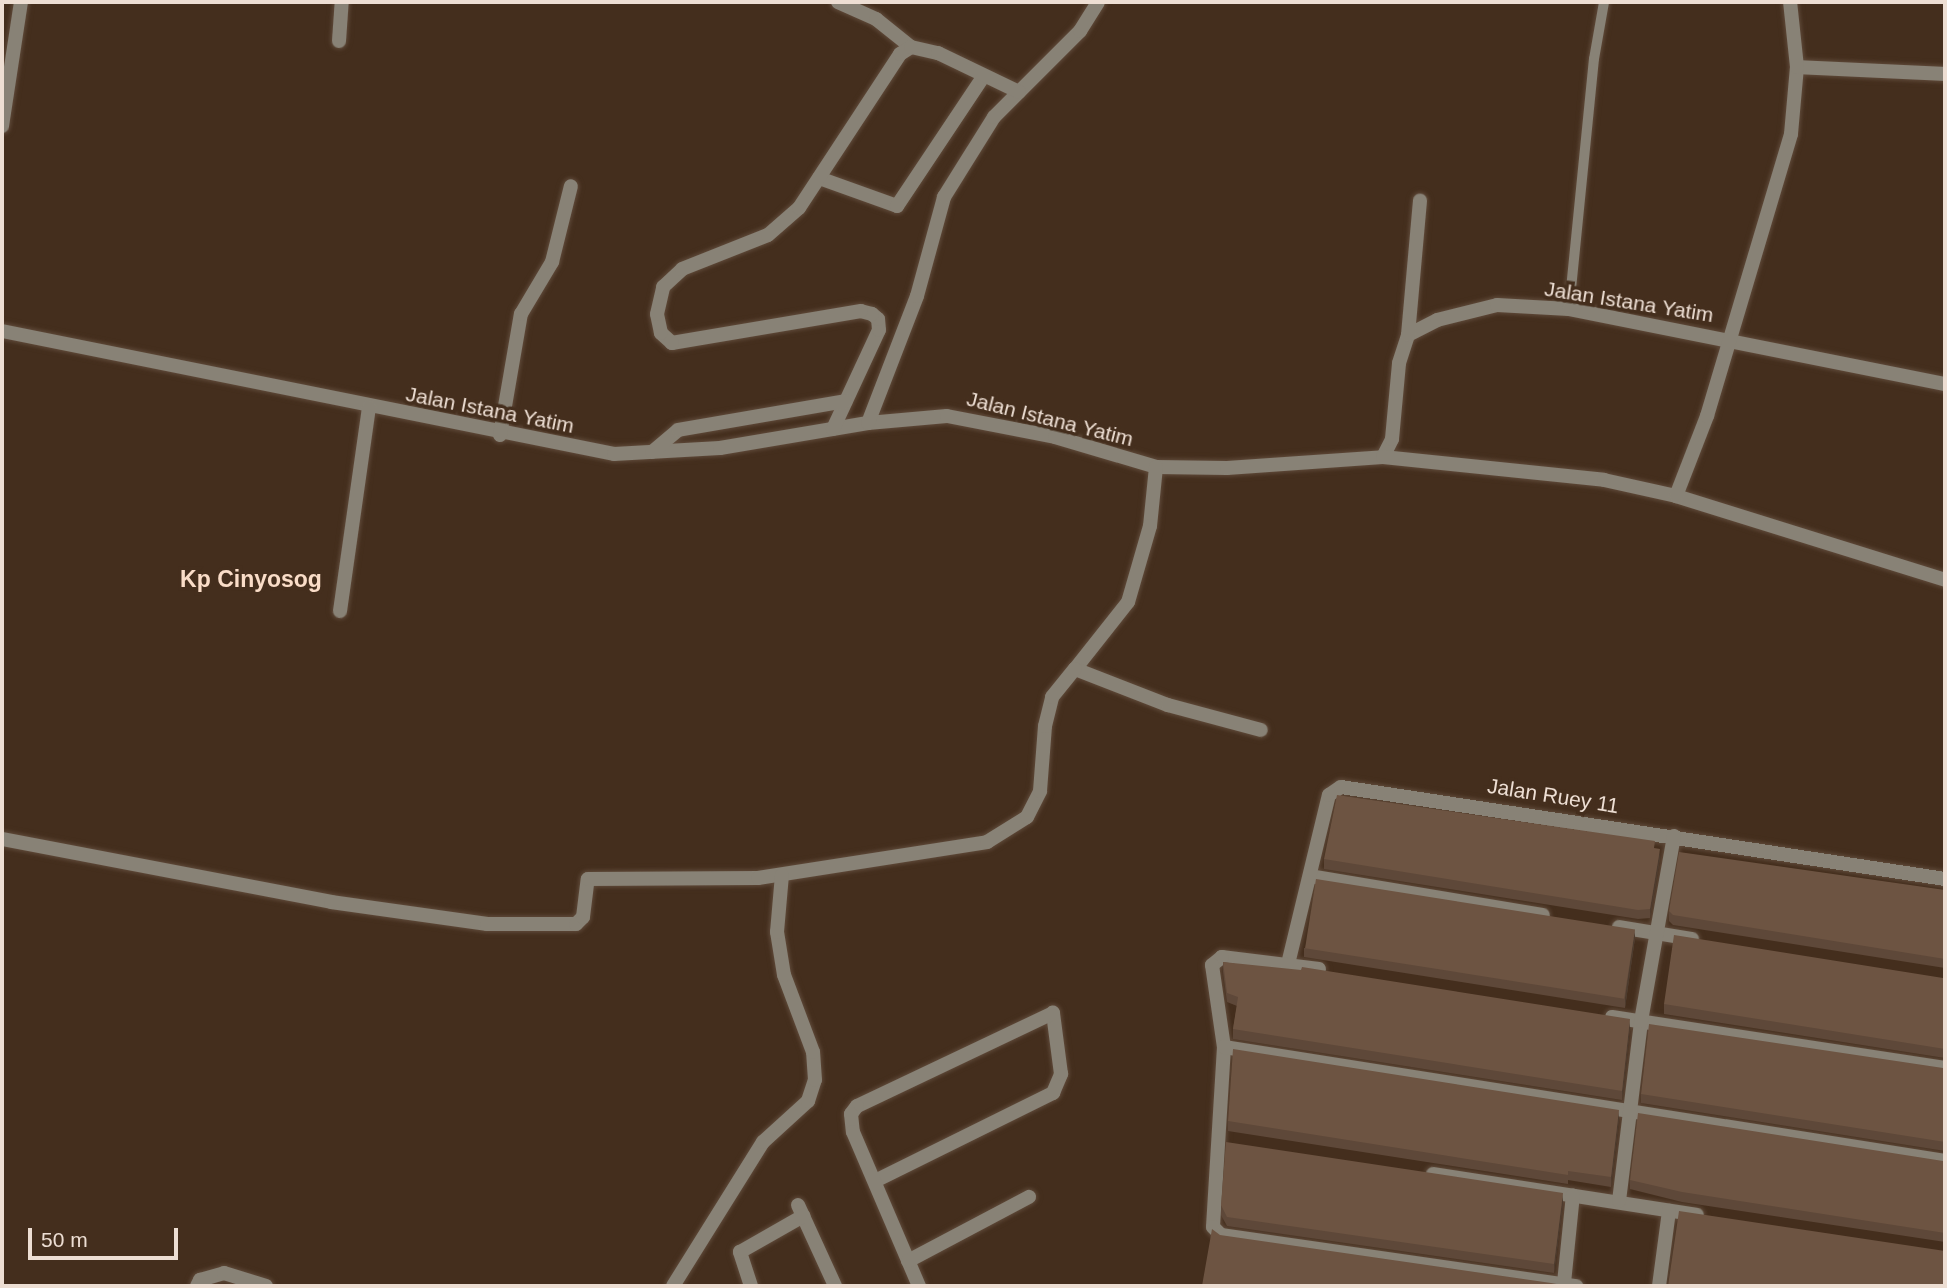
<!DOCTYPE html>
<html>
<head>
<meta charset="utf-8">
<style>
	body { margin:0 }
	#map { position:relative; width:1947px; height:1288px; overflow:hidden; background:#442e1d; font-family:Helvetica,sans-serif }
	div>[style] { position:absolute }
	.roads { filter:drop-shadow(0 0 2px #5f4a3a) drop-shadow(0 0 2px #5f4a3a) }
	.lane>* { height:10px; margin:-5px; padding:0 5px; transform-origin:5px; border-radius:5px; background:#888276 }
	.street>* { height:14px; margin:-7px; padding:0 7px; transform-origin:7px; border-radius:7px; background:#888276 }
	.wall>* { inset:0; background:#5e4839 }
	.shaded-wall>* { inset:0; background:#4c3b2e }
	.building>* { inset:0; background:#6d5442; transform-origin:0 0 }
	span { translate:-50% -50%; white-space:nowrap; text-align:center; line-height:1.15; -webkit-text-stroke:7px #442e1d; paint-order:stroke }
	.street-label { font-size:21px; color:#edded3 }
	.neighbourhood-label { font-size:23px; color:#faddc8; font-weight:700 }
	.frame { position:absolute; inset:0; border:4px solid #edded3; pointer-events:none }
	.scale { position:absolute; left:28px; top:1228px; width:150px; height:32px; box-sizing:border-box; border:4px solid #edded3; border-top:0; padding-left:9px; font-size:21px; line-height:24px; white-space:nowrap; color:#edded3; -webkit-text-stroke:5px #442e1d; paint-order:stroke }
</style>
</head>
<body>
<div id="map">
	<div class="roads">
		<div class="lane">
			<div style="left:1569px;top:309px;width:251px;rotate:-84.3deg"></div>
			<div style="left:1594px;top:59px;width:58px;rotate:-80deg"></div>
		</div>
		<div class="street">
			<div style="left:838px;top:2px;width:42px;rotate:24.1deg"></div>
			<div style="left:876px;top:19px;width:45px;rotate:38.7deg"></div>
			<div style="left:339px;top:41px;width:39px;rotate:-86deg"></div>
			<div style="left:1797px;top:67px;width:148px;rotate:2.7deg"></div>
			<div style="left:2px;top:126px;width:125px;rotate:-81.3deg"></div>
			<div style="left:819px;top:178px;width:83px;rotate:19.7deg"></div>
			<div style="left:897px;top:206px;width:155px;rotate:-56.3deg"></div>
			<div style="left:2px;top:331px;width:624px;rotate:11.36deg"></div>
			<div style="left:614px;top:454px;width:106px;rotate:-3.2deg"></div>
			<div style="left:720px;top:448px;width:150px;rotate:-9.6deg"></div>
			<div style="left:868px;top:423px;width:79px;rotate:-5.1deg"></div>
			<div style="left:947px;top:416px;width:110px;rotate:11deg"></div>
			<div style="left:1055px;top:437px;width:105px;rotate:16.5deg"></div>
			<div style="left:1156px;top:467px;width:71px;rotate:0.8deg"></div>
			<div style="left:1227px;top:468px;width:156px;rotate:-4deg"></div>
			<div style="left:1383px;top:457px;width:20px;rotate:-63deg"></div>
			<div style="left:1392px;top:439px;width:76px;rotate:-84.7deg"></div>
			<div style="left:1399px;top:363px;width:29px;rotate:-72deg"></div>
			<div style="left:1408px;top:335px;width:33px;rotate:-27deg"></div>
			<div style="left:1437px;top:320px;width:62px;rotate:-14deg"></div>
			<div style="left:1497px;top:305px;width:72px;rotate:3.2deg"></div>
			<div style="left:1569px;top:309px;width:383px;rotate:11.3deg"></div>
			<div style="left:1408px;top:335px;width:135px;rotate:-84.9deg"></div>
			<div style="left:868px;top:423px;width:136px;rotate:-68.9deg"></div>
			<div style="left:917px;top:296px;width:103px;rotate:-74.7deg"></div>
			<div style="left:944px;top:197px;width:94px;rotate:-58deg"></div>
			<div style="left:994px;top:117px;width:122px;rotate:-45deg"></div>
			<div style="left:1080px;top:31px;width:34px;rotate:-58deg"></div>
			<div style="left:833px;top:429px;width:109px;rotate:-65.1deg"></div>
			<div style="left:879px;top:330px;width:11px;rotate:-95deg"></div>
			<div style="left:878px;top:319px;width:8px;rotate:-140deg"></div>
			<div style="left:872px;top:314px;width:11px;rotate:-165deg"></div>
			<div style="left:861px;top:311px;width:192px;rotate:170.4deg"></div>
			<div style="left:672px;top:343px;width:15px;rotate:-138deg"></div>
			<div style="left:661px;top:333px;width:19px;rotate:-102deg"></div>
			<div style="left:657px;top:314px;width:28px;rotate:-77deg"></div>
			<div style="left:663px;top:287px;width:26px;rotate:-43deg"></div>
			<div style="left:682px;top:269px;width:92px;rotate:-21.6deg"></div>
			<div style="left:768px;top:235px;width:41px;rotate:-41.1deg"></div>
			<div style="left:799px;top:208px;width:184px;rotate:-56.7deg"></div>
			<div style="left:900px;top:54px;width:13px;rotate:-32deg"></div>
			<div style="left:911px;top:47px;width:28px;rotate:13deg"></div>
			<div style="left:938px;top:53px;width:90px;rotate:25.7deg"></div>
			<div style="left:500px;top:435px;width:123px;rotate:-80.2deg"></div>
			<div style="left:521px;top:314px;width:61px;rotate:-59.2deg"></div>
			<div style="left:552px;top:262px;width:78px;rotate:-76deg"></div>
			<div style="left:652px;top:452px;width:34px;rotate:-40deg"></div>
			<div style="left:678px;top:430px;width:170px;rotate:-9.8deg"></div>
			<div style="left:1383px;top:457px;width:222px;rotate:5.9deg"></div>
			<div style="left:1604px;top:480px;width:74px;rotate:12.5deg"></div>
			<div style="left:1676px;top:496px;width:282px;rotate:17.3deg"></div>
			<div style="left:1156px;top:467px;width:59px;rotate:95.8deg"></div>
			<div style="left:1150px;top:526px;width:79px;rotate:106.1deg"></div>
			<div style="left:1128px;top:602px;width:85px;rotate:128.3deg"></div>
			<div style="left:1075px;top:669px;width:100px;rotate:21.2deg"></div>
			<div style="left:1168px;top:705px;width:96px;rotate:15deg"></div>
			<div style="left:1676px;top:496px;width:86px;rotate:-68.8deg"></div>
			<div style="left:1707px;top:416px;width:294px;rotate:-73.4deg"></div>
			<div style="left:1791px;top:134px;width:67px;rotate:-84.9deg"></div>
			<div style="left:1797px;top:67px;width:65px;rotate:-96.1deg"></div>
			<div style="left:340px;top:611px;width:206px;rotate:-81.9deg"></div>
			<div style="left:2px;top:839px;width:335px;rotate:10.8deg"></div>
			<div style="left:331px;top:902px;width:158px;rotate:8deg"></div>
			<div style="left:487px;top:924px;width:89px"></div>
			<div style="left:576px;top:924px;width:10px;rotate:-45deg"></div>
			<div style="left:583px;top:917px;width:38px;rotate:-83deg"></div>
			<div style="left:588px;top:879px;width:170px;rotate:-0.3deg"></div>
			<div style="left:758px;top:878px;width:232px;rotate:-8.9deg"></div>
			<div style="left:987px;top:842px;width:47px;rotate:-32deg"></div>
			<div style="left:1027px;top:817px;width:29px;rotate:-63deg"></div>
			<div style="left:1040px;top:791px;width:65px;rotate:-85.6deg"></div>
			<div style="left:1045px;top:726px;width:30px;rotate:-76deg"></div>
			<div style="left:1052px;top:697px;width:36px;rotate:-51deg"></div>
			<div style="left:1310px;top:876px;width:236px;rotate:9.5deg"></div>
			<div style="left:1619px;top:927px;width:74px;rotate:9.3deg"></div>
			<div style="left:1288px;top:964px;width:174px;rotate:-76.4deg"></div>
			<div style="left:1329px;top:795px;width:14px;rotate:-34deg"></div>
			<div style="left:1341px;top:787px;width:611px;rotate:8.66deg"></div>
			<div style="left:1319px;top:969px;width:98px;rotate:-172.9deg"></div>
			<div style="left:1222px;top:957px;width:13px;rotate:141deg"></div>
			<div style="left:1212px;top:965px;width:83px;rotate:81.7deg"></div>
			<div style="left:1224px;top:1047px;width:180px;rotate:93.5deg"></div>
			<div style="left:1213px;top:1227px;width:11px;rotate:45deg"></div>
			<div style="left:1221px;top:1235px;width:359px;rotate:8.2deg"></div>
			<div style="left:1612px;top:1017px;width:337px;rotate:8.7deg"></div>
			<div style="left:1224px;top:1047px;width:730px;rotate:8.98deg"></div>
			<div style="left:1433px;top:1174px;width:267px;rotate:8.8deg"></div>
			<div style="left:875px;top:1181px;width:199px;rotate:-26.3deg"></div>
			<div style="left:1053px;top:1093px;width:21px;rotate:-67deg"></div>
			<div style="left:1061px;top:1074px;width:62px;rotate:-97.5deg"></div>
			<div style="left:1053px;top:1013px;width:217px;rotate:154.6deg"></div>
			<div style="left:857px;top:1106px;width:10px;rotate:127deg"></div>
			<div style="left:851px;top:1114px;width:18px;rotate:84deg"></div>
			<div style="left:853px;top:1132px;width:168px;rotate:66.8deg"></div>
			<div style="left:1619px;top:1201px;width:181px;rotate:-83deg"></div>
			<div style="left:1641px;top:1021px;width:188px;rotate:-79.9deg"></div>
			<div style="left:798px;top:1205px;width:89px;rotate:65.4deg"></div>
			<div style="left:908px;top:1261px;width:137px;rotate:-27.9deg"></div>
			<div style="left:1564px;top:1283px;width:88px;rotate:-84.2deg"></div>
			<div style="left:197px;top:1286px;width:7px;rotate:-63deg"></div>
			<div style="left:200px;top:1280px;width:25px;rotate:-16deg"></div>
			<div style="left:224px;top:1273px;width:44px;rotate:17.2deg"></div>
			<div style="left:673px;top:1286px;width:170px;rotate:-58deg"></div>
			<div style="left:763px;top:1142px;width:61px;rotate:-42.3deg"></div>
			<div style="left:808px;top:1101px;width:22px;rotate:-72deg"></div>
			<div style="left:815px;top:1080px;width:28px;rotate:-94deg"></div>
			<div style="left:813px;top:1052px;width:82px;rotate:-110.6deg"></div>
			<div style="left:784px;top:975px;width:44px;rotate:-99.2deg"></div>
			<div style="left:777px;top:932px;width:57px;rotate:-85deg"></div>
			<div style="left:751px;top:1286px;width:36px;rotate:-108deg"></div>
			<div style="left:740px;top:1252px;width:73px;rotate:-29.7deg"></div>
			<div style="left:1659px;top:1286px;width:76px;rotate:-82.4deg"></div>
		</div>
	</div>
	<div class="wall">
		<div style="clip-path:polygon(1655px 849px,1660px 858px,1650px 918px,1638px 919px,1324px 869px,1324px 859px)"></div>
		<div style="clip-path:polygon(1945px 890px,1945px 968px,1673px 925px,1669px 921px,1669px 911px)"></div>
		<div style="clip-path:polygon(1635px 938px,1625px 1008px,1304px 957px,1304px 948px)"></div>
		<div style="clip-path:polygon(1223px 962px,1630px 1028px,1622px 1100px,1233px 1039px,1233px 1029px,1237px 1006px,1227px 1002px,1223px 972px)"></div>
		<div style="clip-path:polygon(1945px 977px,1945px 1058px,1664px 1014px,1664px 1004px,1943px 978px)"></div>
		<div style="clip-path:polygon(1945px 1067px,1945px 1151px,1641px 1103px,1641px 1094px,1943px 1068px)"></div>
		<div style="clip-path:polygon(1619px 1119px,1611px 1187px,1568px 1180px,1568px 1184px,1228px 1131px,1228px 1121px)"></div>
		<div style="clip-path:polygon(1945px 1160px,1945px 1242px,1682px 1202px,1630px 1189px,1630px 1180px,1943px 1161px)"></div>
		<div style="clip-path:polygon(1563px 1203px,1554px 1273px,1227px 1226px,1221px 1215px,1221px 1205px)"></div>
	</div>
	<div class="shaded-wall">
		<div style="clip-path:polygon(1660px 849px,1660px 858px,1650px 918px,1650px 909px)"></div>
		<div style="clip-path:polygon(1635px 929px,1635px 938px,1625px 1008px,1625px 998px)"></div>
		<div style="clip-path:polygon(1630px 1019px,1630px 1028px,1622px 1100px,1622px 1091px)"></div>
		<div style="clip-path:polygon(1619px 1110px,1619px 1119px,1611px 1187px,1611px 1177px)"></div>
		<div style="clip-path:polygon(1563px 1193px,1563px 1203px,1554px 1273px,1554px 1264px)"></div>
	</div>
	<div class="building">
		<div style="clip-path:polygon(1337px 795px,1655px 841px,1654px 848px,1660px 849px,1650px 909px,1638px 910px,1324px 859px)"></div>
		<div style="clip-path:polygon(1679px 852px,1945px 890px,1945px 959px,1673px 915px,1669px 911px)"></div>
		<div style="left:1316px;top:879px;width:323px;height:70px;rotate:9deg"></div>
		<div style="clip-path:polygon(1674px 935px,1943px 978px,1945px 977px,1945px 1049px,1664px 1004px)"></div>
		<div style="clip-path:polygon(1223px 962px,1301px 970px,1302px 967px,1630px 1019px,1622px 1091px,1233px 1029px,1238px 997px,1227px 993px)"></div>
		<div style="clip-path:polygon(1649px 1024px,1943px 1068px,1945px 1067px,1945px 1142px,1641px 1094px)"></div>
		<div style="clip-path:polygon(1233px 1049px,1619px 1110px,1611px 1177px,1568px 1171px,1568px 1175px,1228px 1121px)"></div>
		<div style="clip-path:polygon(1638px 1113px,1943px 1161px,1945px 1160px,1945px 1233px,1682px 1192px,1630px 1180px)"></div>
		<div style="clip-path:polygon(1226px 1142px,1563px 1193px,1554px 1264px,1227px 1217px,1221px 1205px)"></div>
		<div style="clip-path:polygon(1679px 1211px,1945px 1251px,1945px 1286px,1668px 1286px)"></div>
		<div style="clip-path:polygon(1212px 1229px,1220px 1235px,1551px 1283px,1568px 1286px,1202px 1286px)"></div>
	</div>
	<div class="street-label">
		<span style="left:1629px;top:302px;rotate:9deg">Jalan Istana Yatim</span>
		<span style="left:490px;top:410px;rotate:11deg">Jalan Istana Yatim</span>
		<span style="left:1050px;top:419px;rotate:14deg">Jalan Istana Yatim</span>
		<span style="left:1553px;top:796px;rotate:9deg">Jalan Ruey 11</span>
	</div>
	<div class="neighbourhood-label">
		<span style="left:251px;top:579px">Kp Cinyosog</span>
	</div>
	<div class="frame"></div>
	<div class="scale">50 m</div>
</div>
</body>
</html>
